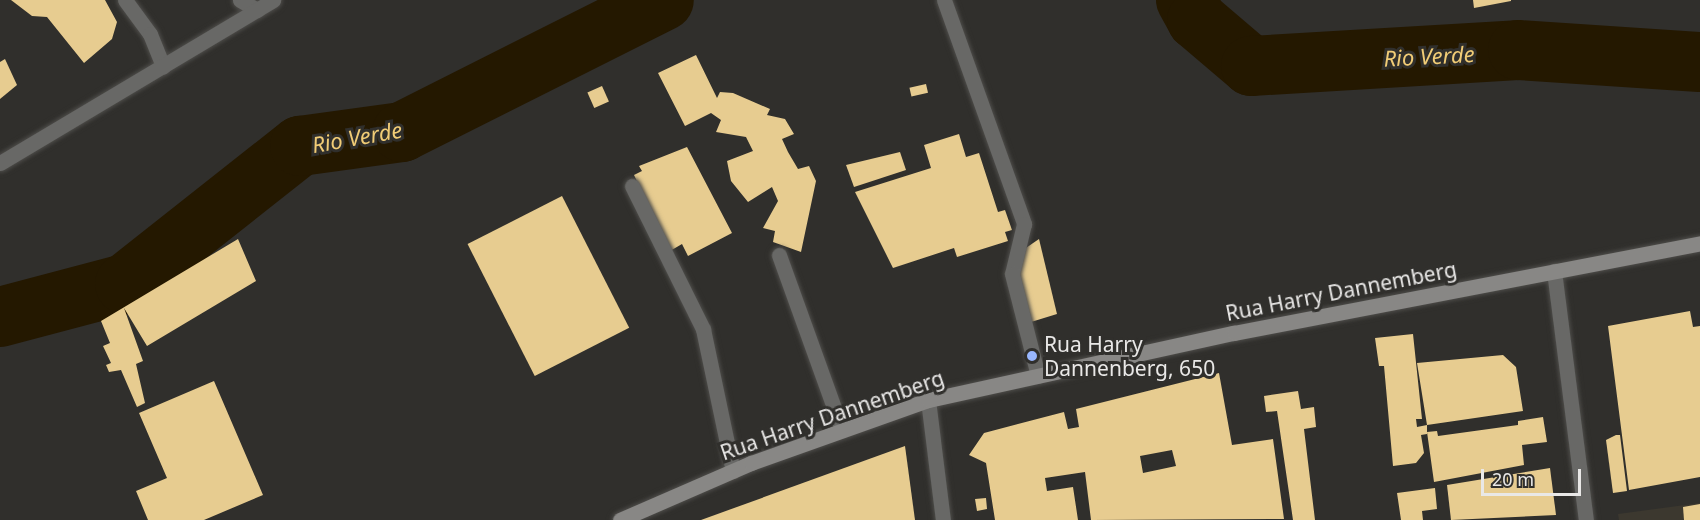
<!DOCTYPE html>
<html>
<head>
<meta charset="utf-8">
<style>
	body { margin:0 }
	#map { position:relative; width:1700px; height:520px; overflow:hidden; background:#302f2c; font-family:"Noto Sans",sans-serif }
	div>[style] { position:absolute }
	.built>* { inset:0; background:#3c382f }
	.river>* { height:60px; margin:-30px; padding:0 30px; transform-origin:30px; border-radius:30px; background:#241800 }
	.building>* { inset:0; background:#e7cc90; transform-origin:0 0 }
	.roads { filter:drop-shadow(0 0 2px #4e4d4a) drop-shadow(0 0 2px #4e4d4a) }
	.service>* { height:15px; margin:-7.5px; padding:0 7.5px; transform-origin:7.5px; border-radius:7.5px; background:#686866 }
	.minor>* { height:15px; margin:-7.5px; padding:0 7.5px; transform-origin:7.5px; border-radius:7.5px; background:#686866 }
	.tertiary>* { height:15px; margin:-7.5px; padding:0 7.5px; transform-origin:7.5px; border-radius:7.5px; background:#686866 }
	.secondary>* { height:15px; margin:-7.5px; padding:0 7.5px; transform-origin:7.5px; border-radius:7.5px; background:#888785 }
	.dots>* { width:16px; height:16px; translate:-50% -50%; box-sizing:border-box; border:3px solid #302f2c; border-radius:50% }
	span { translate:-50% -50%; white-space:nowrap; text-align:center; line-height:1.15; -webkit-text-stroke:6px #302f2c; paint-order:stroke }
	.street-label { font-size:21px; color:#e9e8e7 }
	.poi-label { font-size:21px; color:#e9e8e7 }
	.left { translate:0 -50%; text-align:left }
	.water-label { font-size:22px; color:#f1cc76; font-style:italic }
	.scale { position:absolute; left:1481px; top:469px; width:100px; height:27px; box-sizing:border-box; border:3px solid #e9e8e7; border-top:0; padding-left:8px; font-size:18px; line-height:21px; white-space:nowrap; color:#e9e8e7; -webkit-text-stroke:4px #302f2c; paint-order:stroke }
</style>
</head>
<body>
<div id="map">
	<div class="built">
		<div style="clip-path:polygon(1700px 503px,1700px 520px,1619px 520px,1618px 514px)"></div>
	</div>
	<div class="river">
		<div style="left:1186px;top:0;width:23px;rotate:61deg"></div>
		<div style="left:1197px;top:20px;width:71px;rotate:40.4deg"></div>
		<div style="left:1251px;top:66px;width:267px;rotate:-3.4deg"></div>
		<div style="left:1518px;top:50px;width:182px;rotate:3.8deg"></div>
		<div style="left:0;top:317px;width:129px;rotate:-14.8deg"></div>
		<div style="left:125px;top:284px;width:223px;rotate:-38.3deg"></div>
		<div style="left:300px;top:146px;width:103px;rotate:-7.8deg"></div>
		<div style="left:402px;top:132px;width:293px;rotate:-26.7deg"></div>
	</div>
	<div class="building">
		<div style="clip-path:polygon(11px 0,105px 0,117px 22px,112px 39px,84px 63px,47px 17px,32px 16px)"></div>
		<div style="clip-path:polygon(1473px 0,1511px 0,1511px 1px,1474px 8px)"></div>
		<div style="clip-path:polygon(696px 55px,717px 98px,720px 92px,733px 93px,770px 109px,767px 115px,785px 119px,794px 134px,782px 139px,788px 152px,798px 169px,809px 166px,816px 181px,801px 252px,773px 242px,775px 231px,763px 228px,778px 201px,772px 187px,748px 202px,731px 181px,727px 161px,753px 151px,746px 137px,716px 132px,721px 120px,711px 113px,685px 126px,658px 73px)"></div>
		<div style="clip-path:polygon(5px 59px,17px 85px,0 99px,0 62px)"></div>
		<div style="left:926px;top:84px;width:9px;height:17px;rotate:77deg"></div>
		<div style="left:602px;top:86px;width:17px;height:16px;rotate:66deg"></div>
		<div style="clip-path:polygon(959px 134px,966px 157px,979px 153px,998px 212px,1005px 210px,1012px 230px,1005px 232px,1008px 241px,957px 257px,954px 248px,893px 268px,855px 192px,931px 168px,924px 145px)"></div>
		<div style="clip-path:polygon(687px 147px,732px 233px,688px 256px,682px 244px,670px 251px,634px 175px,642px 171px,639px 166px)"></div>
		<div style="clip-path:polygon(900px 152px,906px 170px,854px 187px,846px 165px)"></div>
		<div style="left:562px;top:196px;width:148px;height:106px;rotate:63deg"></div>
		<div style="clip-path:polygon(238px 239px,256px 281px,147px 346px,124px 308px,143px 361px,136px 364px,145px 403px,137px 407px,121px 370px,109px 372px,106px 365px,111px 363px,103px 346px,110px 343px,101px 321px)"></div>
		<div style="clip-path:polygon(1039px 239px,1057px 314px,1031px 322px,1017px 269px,1020px 252px)"></div>
		<div style="clip-path:polygon(1690px 311px,1693px 327px,1700px 326px,1700px 477px,1629px 490px,1608px 326px)"></div>
		<div style="clip-path:polygon(1413px 334px,1422px 419px,1416px 419px,1417px 427px,1427px 425px,1417px 363px,1503px 355px,1516px 367px,1523px 411px,1427px 425px,1427px 434px,1421px 435px,1424px 453px,1416px 463px,1393px 466px,1384px 366px,1379px 366px,1375px 338px)"></div>
		<div style="clip-path:polygon(evenodd,1219px 373px,1232px 445px,1273px 439px,1284px 519px,1091px 520px,1085px 472px,1045px 478px,1047px 491px,1073px 487px,1078px 520px,995px 520px,986px 463px,969px 455px,984px 433px,1064px 412px,1068px 429px,1079px 427px,1076px 409px,1219px 373px,1172px 450px,1176px 466px,1143px 473px,1140px 456px,1172px 450px)"></div>
		<div style="clip-path:polygon(214px 381px,263px 495px,204px 520px,148px 520px,136px 491px,167px 478px,139px 413px)"></div>
		<div style="clip-path:polygon(1298px 391px,1301px 409px,1314px 407px,1316px 427px,1304px 429px,1315px 520px,1293px 520px,1277px 411px,1266px 412px,1264px 396px)"></div>
		<div style="clip-path:polygon(1543px 417px,1547px 442px,1522px 445px,1524px 465px,1434px 482px,1427px 432px,1437px 431px,1438px 436px,1518px 425px,1518px 421px)"></div>
		<div style="clip-path:polygon(1616px 435px,1620px 435px,1627px 491px,1613px 493px,1606px 440px)"></div>
		<div style="clip-path:polygon(905px 446px,915px 520px,701px 520px)"></div>
		<div style="clip-path:polygon(1550px 468px,1556px 515px,1451px 520px,1447px 485px)"></div>
		<div style="clip-path:polygon(1435px 488px,1437px 509px,1422px 511px,1423px 520px,1401px 520px,1397px 493px)"></div>
		<div style="clip-path:polygon(986px 498px,987px 509px,977px 511px,975px 499px)"></div>
		<div style="clip-path:polygon(1700px 504px,1700px 520px,1684px 520px,1683px 507px)"></div>
	</div>
	<div class="roads">
		<div class="service">
			<div style="left:632px;top:186px;width:160px;rotate:63.6deg"></div>
			<div style="left:703px;top:329px;width:145px;rotate:78.1deg"></div>
			<div style="left:779px;top:255px;width:186px;rotate:70.2deg"></div>
		</div>
		<div class="minor">
			<div style="left:125px;top:0;width:42px;rotate:53.7deg"></div>
			<div style="left:150px;top:34px;width:35px;rotate:68deg"></div>
			<div style="left:240px;top:0;width:20px;rotate:30deg"></div>
			<div style="left:944px;top:0;width:238px;rotate:70.3deg"></div>
			<div style="left:1024px;top:224px;width:51px;rotate:103.5deg"></div>
			<div style="left:1012px;top:274px;width:105px;rotate:75.7deg"></div>
			<div style="left:0;top:163px;width:318px;rotate:-30.8deg"></div>
			<div style="left:928px;top:400px;width:121px;rotate:82.9deg"></div>
		</div>
		<div class="tertiary">
			<div style="left:1554px;top:271px;width:251px;rotate:82.7deg"></div>
		</div>
		<div class="secondary">
			<div style="left:620px;top:520px;width:143px;rotate:-23.5deg"></div>
			<div style="left:751px;top:463px;width:188px;rotate:-19.6deg"></div>
			<div style="left:928px;top:400px;width:313px;rotate:-12.4deg"></div>
			<div style="left:1234px;top:333px;width:475px;rotate:-10.9deg"></div>
		</div>
	</div>
	<div class="dots">
		<div style="left:1032px;top:356px;background:#98b6fd"></div>
	</div>
	<div class="street-label">
		<span style="left:1341px;top:291px;rotate:-11deg">Rua Harry Dannemberg</span>
		<span style="left:832px;top:415px;rotate:-19deg">Rua Harry Dannemberg</span>
	</div>
	<div class="poi-label">
		<span class="left" style="left:1044px;top:356px">Rua Harry<br>Dannenberg, 650</span>
	</div>
	<div class="water-label">
		<span style="left:1429px;top:56px;rotate:-3deg">Rio Verde</span>
		<span style="left:357px;top:137px;rotate:-10deg">Rio Verde</span>
	</div>
	<div class="scale">20 m</div>
</div>
</body>
</html>
